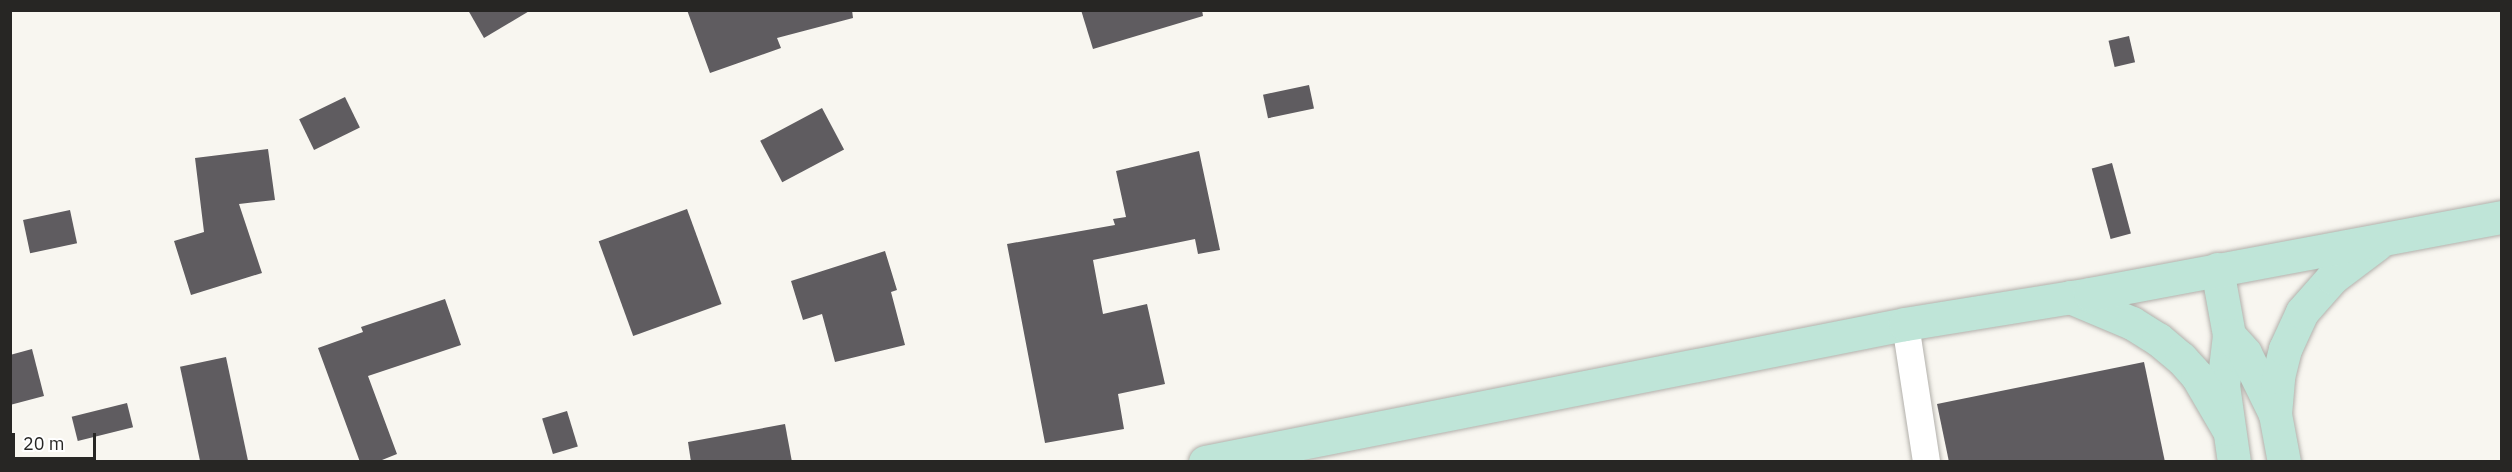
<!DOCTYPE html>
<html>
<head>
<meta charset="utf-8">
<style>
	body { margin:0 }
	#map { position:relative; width:2512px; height:472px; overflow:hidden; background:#f8f6f0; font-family:"IBM Plex Sans",sans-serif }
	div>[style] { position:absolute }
	.building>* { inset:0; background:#5f5c60; transform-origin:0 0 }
	.roads { filter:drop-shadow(0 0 2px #b2b0ab) drop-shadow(0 0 2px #b2b0ab) }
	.street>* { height:27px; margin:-13.5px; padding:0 13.5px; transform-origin:13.5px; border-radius:13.5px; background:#fff }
	.secondary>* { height:33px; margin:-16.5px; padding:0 16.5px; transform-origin:16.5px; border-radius:16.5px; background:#bfe5d8 }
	span { translate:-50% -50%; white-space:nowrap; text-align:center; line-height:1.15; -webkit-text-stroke:6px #fff; paint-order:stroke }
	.frame { position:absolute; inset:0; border:12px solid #272624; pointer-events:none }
	.scale { position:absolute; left:12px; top:433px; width:84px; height:27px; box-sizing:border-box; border:3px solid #272624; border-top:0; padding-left:8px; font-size:18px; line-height:21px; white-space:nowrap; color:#272624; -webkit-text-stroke:4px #fff; paint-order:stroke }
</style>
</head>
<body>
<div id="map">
	<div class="building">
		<div style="clip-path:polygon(468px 10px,531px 10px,484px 38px)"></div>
		<div style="clip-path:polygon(687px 10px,852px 10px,853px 18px,777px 38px,781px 48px,710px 73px)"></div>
		<div style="clip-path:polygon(1081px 10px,1202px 10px,1203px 16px,1093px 49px)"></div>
		<div style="left:2129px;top:36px;width:27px;height:21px;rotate:77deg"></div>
		<div style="left:1309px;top:85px;width:24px;height:47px;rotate:78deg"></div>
		<div style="left:345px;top:97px;width:34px;height:51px;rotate:64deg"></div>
		<div style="left:822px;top:108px;width:47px;height:70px;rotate:62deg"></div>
		<div style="clip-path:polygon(268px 149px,275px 200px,239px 204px,262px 273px,191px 295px,174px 241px,204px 232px,195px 158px)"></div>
		<div style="clip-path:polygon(1199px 151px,1220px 250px,1198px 254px,1195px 239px,1093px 260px,1103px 314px,1147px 304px,1165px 384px,1118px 394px,1124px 429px,1045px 443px,1007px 244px,1115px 225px,1113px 219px,1126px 217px,1116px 171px)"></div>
		<div style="left:2112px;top:163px;width:73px;height:21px;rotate:75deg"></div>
		<div style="left:687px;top:209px;width:101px;height:94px;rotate:70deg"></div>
		<div style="left:70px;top:210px;width:34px;height:48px;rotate:78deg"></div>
		<div style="clip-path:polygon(885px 251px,897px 290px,891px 292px,905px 345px,835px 362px,822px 314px,803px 320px,791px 281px)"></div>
		<div style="clip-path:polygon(445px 299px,461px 345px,368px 376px,397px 454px,377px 462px,360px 462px,318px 348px,363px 332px,361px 327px)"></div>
		<div style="clip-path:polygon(32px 349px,44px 396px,10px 405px,10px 355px)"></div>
		<div style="left:226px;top:357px;width:107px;height:47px;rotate:78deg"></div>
		<div style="clip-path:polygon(2144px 362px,2165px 462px,1949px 462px,1937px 404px)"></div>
		<div style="left:127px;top:403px;width:25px;height:57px;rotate:76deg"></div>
		<div style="left:567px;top:411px;width:37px;height:26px;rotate:73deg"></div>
		<div style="clip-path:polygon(785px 424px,792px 462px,691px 462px,688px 442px)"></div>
	</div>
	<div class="roads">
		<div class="street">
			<div style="left:1905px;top:324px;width:140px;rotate:81.3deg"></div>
		</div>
		<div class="secondary">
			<div style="left:2217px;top:269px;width:67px;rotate:79.7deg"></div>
			<div style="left:2229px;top:335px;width:50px;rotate:96.8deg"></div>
			<div style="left:2223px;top:385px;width:78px;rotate:81.9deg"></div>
			<div style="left:2070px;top:297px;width:67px;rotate:22.8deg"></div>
			<div style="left:2132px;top:323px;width:31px;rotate:32deg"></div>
			<div style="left:2158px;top:339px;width:30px;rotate:40deg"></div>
			<div style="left:2181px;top:358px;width:24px;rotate:48deg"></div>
			<div style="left:2197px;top:376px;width:61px;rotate:59.7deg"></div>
			<div style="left:2229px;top:335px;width:24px;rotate:48deg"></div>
			<div style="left:2245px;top:353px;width:68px;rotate:63.8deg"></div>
			<div style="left:2275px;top:414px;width:49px;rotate:79.4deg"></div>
			<div style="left:2275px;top:414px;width:37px;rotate:-85deg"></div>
			<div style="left:2278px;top:377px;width:29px;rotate:-76deg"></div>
			<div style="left:2285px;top:349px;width:41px;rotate:-65.3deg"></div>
			<div style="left:2302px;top:312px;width:45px;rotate:-48.6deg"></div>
			<div style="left:2332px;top:278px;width:56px;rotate:-37.1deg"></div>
			<div style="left:1205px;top:462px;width:713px;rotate:-11.15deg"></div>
			<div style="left:1905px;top:324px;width:187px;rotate:-9.2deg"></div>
			<div style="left:2090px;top:294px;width:419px;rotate:-10.6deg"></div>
		</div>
	</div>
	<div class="frame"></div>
	<div class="scale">20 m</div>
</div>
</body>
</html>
